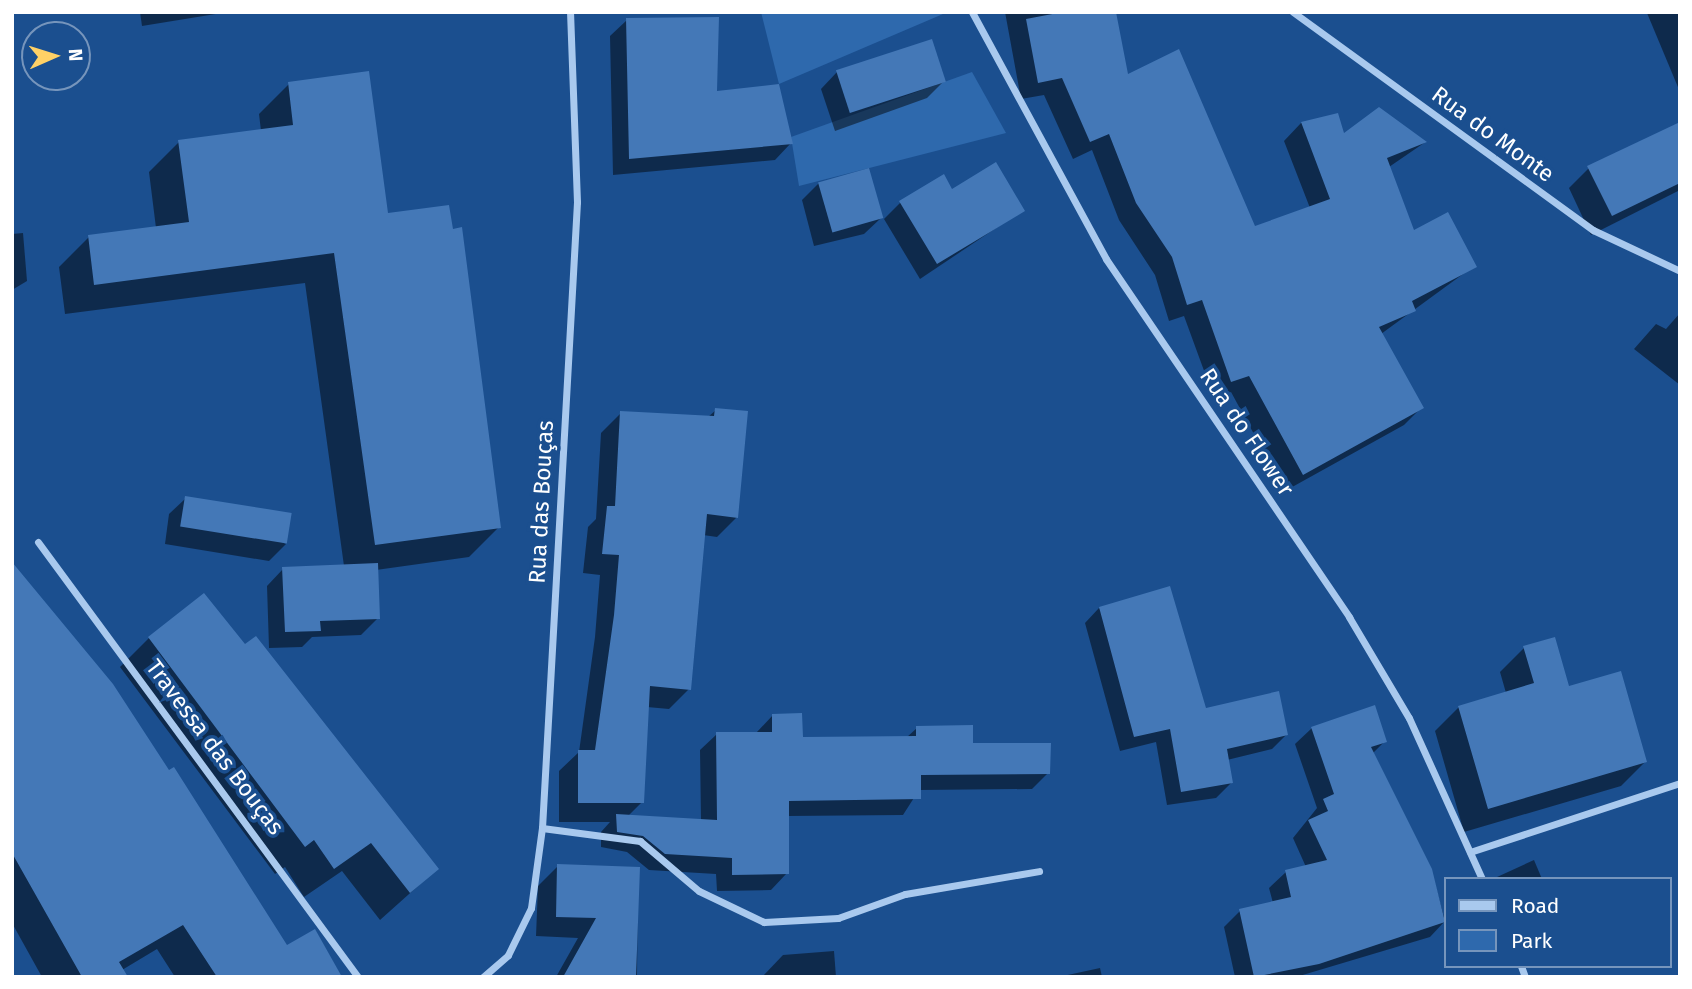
<!DOCTYPE html>
<html>
<head>
<meta charset="utf-8">
<style>
	body { margin:0 }
	#map { position:relative; width:1692px; height:989px; overflow:hidden; background:#1b4f8f; font-family:"Fira Sans",sans-serif }
	div>[style] { position:absolute }
	.green>* { inset:0; background:#2e69ad }
	.shadow>* { inset:0; background:#0007 }
	.building>* { inset:0; background:#4478b7; transform-origin:0 0 }
	.street>* { height:7px; margin:-3.5px; padding:0 3.5px; transform-origin:3.5px; border-radius:3.5px; background:#a9c9ee }
	span { translate:-50% -50%; white-space:nowrap; text-align:center; line-height:1.15; -webkit-text-stroke:7px #1b4f8f; paint-order:stroke }
	.street-label { font-size:23px; color:#fff }
	.frame { position:absolute; inset:0; border:14px solid #fff; pointer-events:none }
	.legend { position:absolute; left:1444px; top:877px; width:228px; height:91px; box-sizing:border-box; background:#1b4f8f; border:2px solid #7695bc; margin:0; padding:9px 12px; list-style:none; font-size:21px; color:#fff }
	.legend li { display:flex; align-items:center; gap:14px; height:35px }
	.legend b { width:35px; border:2px solid #7695bc }
	.north { position:absolute; left:21px; top:21px; width:70px; height:70px; box-sizing:border-box; background:#1b4f8f; border:2px solid #7695bc; border-radius:50%; rotate:87deg; font-size:19px; font-weight:700; line-height:28px; text-align:center; color:#fff }
	.north::after { content:''; display:block; margin:auto; width:24px; height:32px; background:#ffd166; clip-path:polygon(50% 0,100% 100%,50% 72%,0 100%) }
</style>
</head>
<body>
<div id="map">
	<div class="green">
		<div style="clip-path:polygon(761px 12px,942px 12px,943px 14px,779px 84px)"></div>
		<div style="clip-path:polygon(972px 72px,1006px 133px,799px 186px,791px 137px)"></div>
	</div>
	<div class="shadow">
		<div style="clip-path:polygon(140px 12px,228px 12px,142px 26px)"></div>
		<div style="clip-path:polygon(1005px 12px,1115px 12px,1127px 77px,1254px 228px,1310px 208px,1284px 141px,1301px 123px,1337px 115px,1343px 136px,1424px 143px,1389px 167px,1413px 232px,1474px 266px,1381px 334px,1421px 408px,1404px 425px,1285px 491px,1231px 392px,1214px 398px,1184px 316px,1169px 321px,1155px 275px,1119px 220px,1092px 150px,1073px 159px,1044px 95px,1021px 99px)"></div>
		<div style="clip-path:polygon(1680px 12px,1680px 92px,1647px 13px)"></div>
		<div style="clip-path:polygon(627px 20px,716px 93px,791px 143px,775px 160px,613px 175px,610px 36px)"></div>
		<div style="clip-path:polygon(837px 72px,944px 81px,927px 98px,835px 131px,821px 89px)"></div>
		<div style="clip-path:polygon(289px 84px,387px 215px,499px 527px,469px 557px,376px 570px,378px 618px,361px 635px,312px 637px,302px 647px,269px 648px,267px 586px,283px 569px,344px 566px,305px 283px,65px 314px,59px 267px,89px 237px,156px 228px,149px 172px,179px 142px,261px 131px,259px 114px)"></div>
		<div style="clip-path:polygon(1680px 124px,1680px 190px,1591px 235px,1569px 188px,1589px 168px)"></div>
		<div style="clip-path:polygon(819px 183px,881px 218px,864px 234px,814px 246px,802px 200px)"></div>
		<div style="clip-path:polygon(952px 192px,1023px 210px,920px 279px,884px 219px,901px 202px)"></div>
		<div style="clip-path:polygon(23px 233px,27px 281px,12px 290px,12px 234px)"></div>
		<div style="clip-path:polygon(1680px 313px,1680px 385px,1634px 349px,1656px 324px,1666px 329px)"></div>
		<div style="clip-path:polygon(716px 410px,737px 517px,717px 537px,703px 535px,689px 689px,669px 709px,647px 707px,642px 802px,628px 816px,701px 821px,700px 750px,717px 734px,756px 733px,773px 715px,801px 738px,907px 737px,917px 728px,1048px 773px,1032px 789px,919px 790px,903px 815px,787px 816px,787px 873px,771px 890px,717px 891px,716px 874px,649px 870px,627px 852px,601px 847px,601px 832px,610px 822px,559px 822px,559px 771px,579px 752px,595px 637px,600px 575px,583px 573px,588px 527px,596px 519px,601px 433px,621px 413px,708px 417px)"></div>
		<div style="clip-path:polygon(186px 498px,286px 544px,269px 561px,165px 544px,169px 514px)"></div>
		<div style="clip-path:polygon(1099px 608px,1205px 710px,1287px 734px,1272px 749px,1227px 760px,1231px 783px,1216px 798px,1167px 805px,1156px 742px,1120px 751px,1085px 623px)"></div>
		<div style="clip-path:polygon(149px 638px,245px 647px,437px 869px,380px 920px,342px 871px,304px 897px,285px 867px,275px 874px,120px 667px)"></div>
		<div style="clip-path:polygon(1524px 648px,1645px 762px,1621px 786px,1464px 832px,1435px 731px,1459px 707px,1506px 693px,1500px 672px)"></div>
		<div style="clip-path:polygon(1312px 728px,1385px 741px,1372px 754px,1431px 869px,1445px 921px,1430px 937px,1296px 977px,1235px 977px,1224px 927px,1240px 911px,1273px 903px,1269px 888px,1286px 872px,1306px 867px,1293px 838px,1317px 808px,1295px 744px)"></div>
		<div style="clip-path:polygon(12px 744px,287px 947px,340px 977px,175px 977px,157px 949px,122px 970px,126px 977px,42px 977px,12px 923px)"></div>
		<div style="clip-path:polygon(1534px 860px,1542px 879px,1495px 879px,1497px 877px)"></div>
		<div style="clip-path:polygon(558px 866px,638px 868px,637px 977px,556px 977px,578px 938px,536px 936px,538px 886px)"></div>
		<div style="clip-path:polygon(834px 951px,836px 977px,762px 977px,783px 955px)"></div>
		<div style="clip-path:polygon(1100px 968px,1102px 977px,1062px 977px,1063px 976px)"></div>
	</div>
	<div class="building">
		<div style="clip-path:polygon(1063px 12px,1116px 12px,1128px 74px,1179px 49px,1255px 226px,1330px 199px,1301px 122px,1338px 113px,1344px 133px,1379px 107px,1427px 142px,1387px 158px,1414px 230px,1448px 212px,1477px 267px,1412px 301px,1416px 311px,1379px 327px,1424px 408px,1303px 475px,1249px 376px,1231px 382px,1202px 300px,1187px 305px,1172px 257px,1136px 203px,1109px 134px,1090px 142px,1062px 78px,1038px 83px,1026px 19px)"></div>
		<div style="clip-path:polygon(719px 17px,717px 91px,779px 84px,793px 144px,629px 159px,626px 18px)"></div>
		<div style="left:932px;top:39px;width:45px;height:101px;rotate:72deg"></div>
		<div style="clip-path:polygon(369px 71px,388px 213px,449px 205px,453px 229px,462px 227px,501px 528px,375px 545px,334px 253px,94px 285px,88px 235px,189px 222px,178px 140px,293px 125px,288px 82px)"></div>
		<div style="clip-path:polygon(1680px 122px,1680px 183px,1612px 216px,1587px 166px)"></div>
		<div style="clip-path:polygon(996px 162px,1025px 211px,937px 264px,899px 201px,944px 174px,952px 189px)"></div>
		<div style="left:869px;top:168px;width:52px;height:53px;rotate:74deg"></div>
		<div style="clip-path:polygon(715px 408px,748px 411px,738px 518px,707px 514px,691px 690px,650px 686px,644px 803px,578px 803px,578px 750px,595px 750px,614px 615px,619px 555px,602px 554px,607px 506px,615px 506px,620px 411px,714px 416px)"></div>
		<div style="left:185px;top:496px;width:108px;height:31px;rotate:9deg"></div>
		<div style="clip-path:polygon(12px 562px,113px 684px,169px 770px,174px 767px,287px 945px,315px 929px,342px 977px,217px 977px,183px 925px,119px 962px,128px 977px,82px 977px,12px 853px)"></div>
		<div style="clip-path:polygon(378px 563px,380px 619px,320px 621px,321px 631px,285px 632px,282px 567px)"></div>
		<div style="clip-path:polygon(1170px 586px,1206px 708px,1279px 691px,1288px 735px,1227px 749px,1233px 783px,1181px 792px,1170px 729px,1134px 737px,1099px 607px)"></div>
		<div style="clip-path:polygon(204px 593px,245px 644px,256px 636px,439px 869px,410px 893px,371px 843px,334px 869px,314px 840px,305px 847px,148px 637px)"></div>
		<div style="clip-path:polygon(1555px 637px,1569px 686px,1621px 671px,1647px 762px,1488px 809px,1458px 706px,1534px 683px,1523px 646px)"></div>
		<div style="clip-path:polygon(1375px 705px,1387px 742px,1371px 747px,1432px 869px,1445px 922px,1319px 964px,1254px 977px,1239px 909px,1291px 897px,1285px 870px,1327px 860px,1308px 820px,1328px 811px,1323px 799px,1334px 794px,1311px 727px)"></div>
		<div style="clip-path:polygon(802px 713px,803px 737px,916px 736px,916px 726px,973px 725px,973px 743px,1051px 743px,1050px 774px,921px 775px,921px 799px,789px 801px,789px 874px,732px 875px,732px 858px,665px 854px,643px 836px,617px 832px,616px 814px,717px 820px,716px 732px,772px 732px,772px 714px)"></div>
		<div style="clip-path:polygon(557px 864px,640px 867px,636px 977px,563px 977px,596px 918px,556px 917px)"></div>
	</div>
	<div class="street">
		<div style="left:972px;top:12px;width:281px;rotate:61.5deg"></div>
		<div style="left:1106px;top:259px;width:433px;rotate:55.8deg"></div>
		<div style="left:1349px;top:617px;width:117px;rotate:59.3deg"></div>
		<div style="left:1409px;top:718px;width:177px;rotate:65.6deg"></div>
		<div style="left:1293px;top:12px;width:371px;rotate:36deg"></div>
		<div style="left:1593px;top:230px;width:96px;rotate:25.2deg"></div>
		<div style="left:38px;top:542px;width:540px;rotate:53.66deg"></div>
		<div style="left:542px;top:828px;width:99px;rotate:7.6deg"></div>
		<div style="left:640px;top:841px;width:77px;rotate:40.3deg"></div>
		<div style="left:699px;top:891px;width:72px;rotate:25.5deg"></div>
		<div style="left:764px;top:922px;width:74px;rotate:-3.1deg"></div>
		<div style="left:838px;top:918px;width:71px;rotate:-19.7deg"></div>
		<div style="left:905px;top:894px;width:136px;rotate:-9.7deg"></div>
		<div style="left:1470px;top:852px;width:221px;rotate:-18.2deg"></div>
		<div style="left:1521px;top:966px;width:12px;rotate:70deg"></div>
		<div style="left:483px;top:977px;width:33px;rotate:-41deg"></div>
		<div style="left:508px;top:955px;width:52px;rotate:-63.9deg"></div>
		<div style="left:531px;top:908px;width:81px;rotate:-82.2deg"></div>
		<div style="left:542px;top:828px;width:627px;rotate:-86.8deg"></div>
		<div style="left:577px;top:202px;width:190px;rotate:-92.1deg"></div>
	</div>
	<div class="street-label">
		<span style="left:1493px;top:134px;rotate:36deg">Rua do Monte</span>
		<span style="left:1247px;top:432px;rotate:56deg">Rua do Flower</span>
		<span style="left:541px;top:502px;rotate:-87deg">Rua das Bouças</span>
		<span style="left:215px;top:747px;rotate:53deg">Travessa das Bouças</span>
	</div>
	<div class="frame"></div>
	<ul class="legend">
	<li><b style="height:9px;background:#a9c9ee"></b>Road</li>
	<li><b style="height:19px;background:#2e69ad"></b>Park</li>
	</ul>
	<div class="north">N</div>
</div>
</body>
</html>
